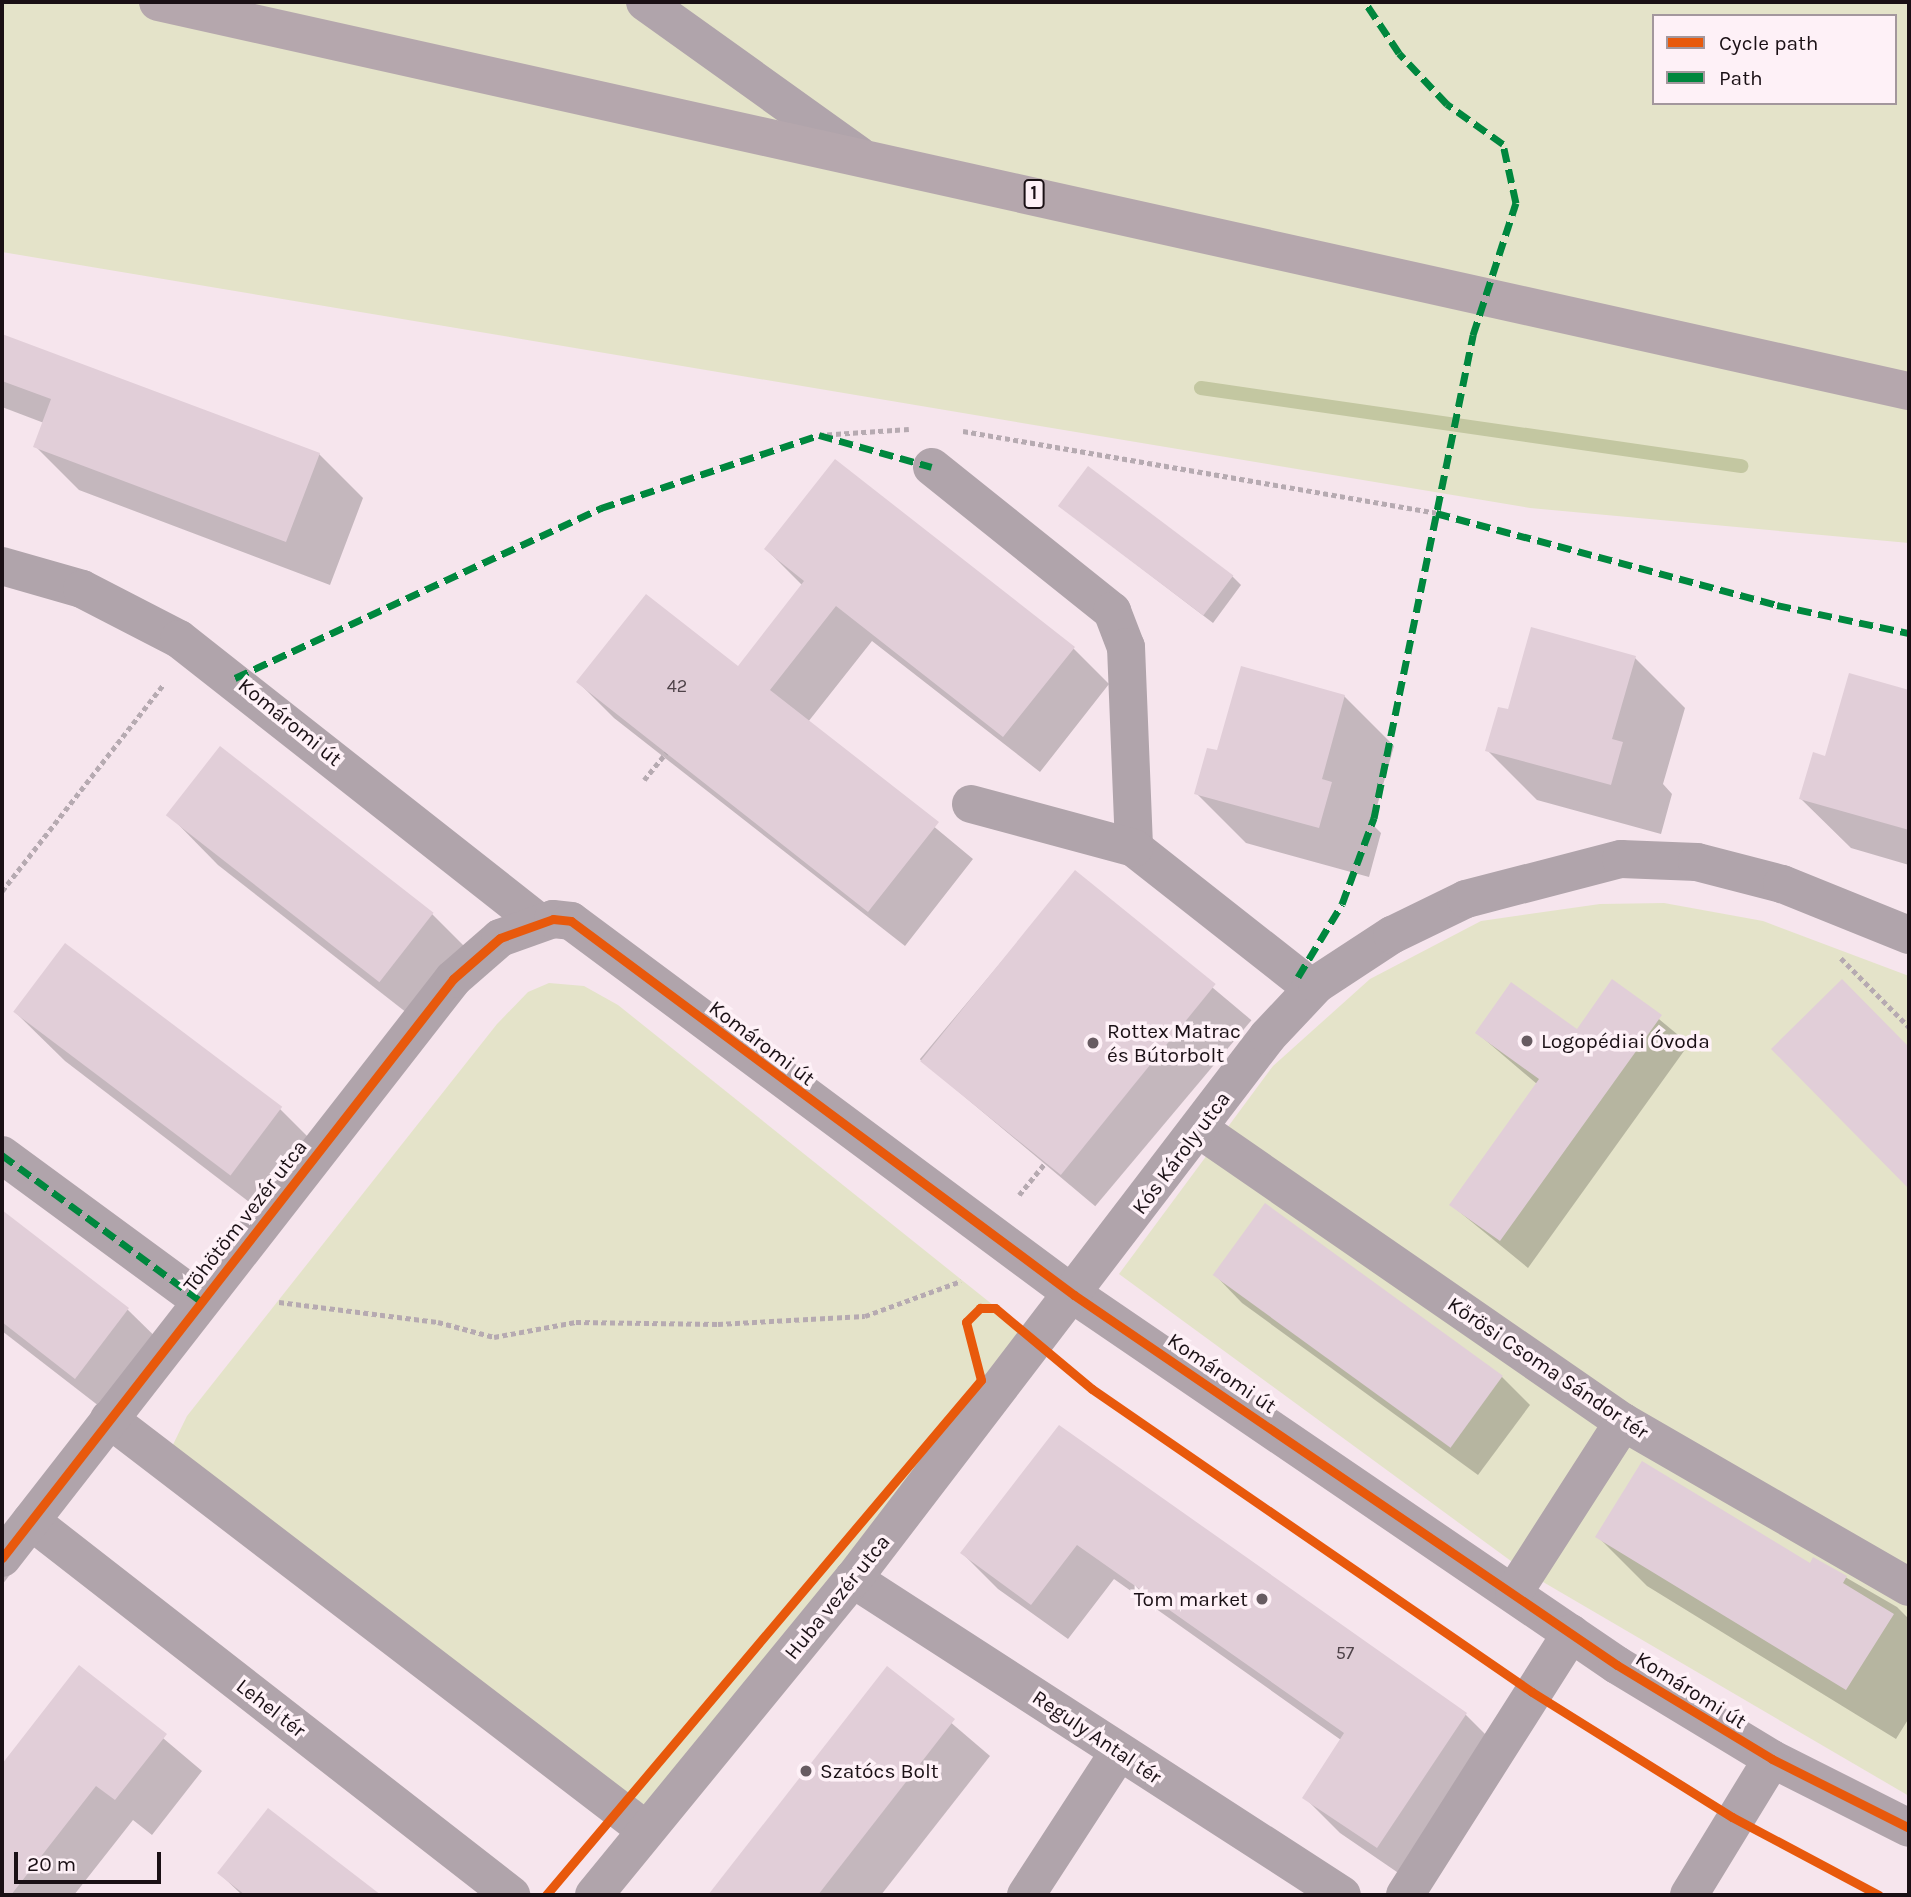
<!DOCTYPE html>
<html>
<head>
<meta charset="utf-8">
<style>
	body { margin:0 }
	#map { position:relative; width:1911px; height:1897px; overflow:hidden; background:#f6e5ed; font-family:Karla,sans-serif }
	div>[style] { position:absolute }
	.green>* { inset:0; background:#e4e3c9 }
	.shadow>* { inset:0; background:#0003; transform-origin:0 0 }
	.stream>* { height:14px; margin:-7px; padding:0 7px; transform-origin:7px; border-radius:7px; background:#c3c7a1 }
	.building>* { inset:0; background:#e1ced8; transform-origin:0 0 }
	.path>* { height:4.5px; margin-top:-2.25px; transform-origin:0; background:repeating-linear-gradient(90deg,#b6aab1 0 5px,transparent 0 8.5px) }
	.minor>* { height:38px; margin:-19px; padding:0 19px; transform-origin:19px; border-radius:19px; background:#b0a4ab }
	.major>* { height:38px; margin:-19px; padding:0 19px; transform-origin:19px; border-radius:19px; background:#b5a7ad }
	.quiet>* { height:7px; margin-top:-3.5px; transform-origin:0; background:repeating-linear-gradient(90deg,#00873e 0 14px,transparent 0 21px) }
	.cycleway>* { height:9px; margin:-4.5px; padding:0 4.5px; transform-origin:4.5px; border-radius:4.5px; background:#e8590c }
	.dots>* { width:19px; height:19px; translate:-50% -50%; box-sizing:border-box; border:4px solid #fef1f7; border-radius:50% }
	span { translate:-50% -50%; white-space:nowrap; text-align:center; line-height:1.15; -webkit-text-stroke:7px #fef1f7; paint-order:stroke }
	.number-label { font-size:18px; color:#4e4248 }
	.number-label span { -webkit-text-stroke-width:0 }
	.shield-label span { padding:2px 5px; background:#fef1f7; border:2px solid; border-radius:5px; -webkit-text-stroke-width:0 }
	.shield-label { font-size:19px; color:#1a1015; font-weight:700 }
	.street-label { font-size:21px; color:#1a1015 }
	.poi-label { font-size:21px; color:#1a1015 }
	.left { translate:0 -50%; text-align:left }
	.right { translate:-100% -50%; text-align:right }
	.frame { position:absolute; inset:0; border:4px solid #1a1015; pointer-events:none }
	.legend { position:absolute; left:1652px; top:14px; width:245px; height:91px; box-sizing:border-box; background:#fef1f7; border:2px solid #a3979d; margin:0; padding:9px 12px; list-style:none; font-size:21px; color:#1a1015 }
	.legend li { display:flex; align-items:center; gap:14px; height:35px }
	.legend b { width:35px; border:2px solid #a3979d }
	.scale { position:absolute; left:14px; top:1852px; width:147px; height:32px; box-sizing:border-box; border:4px solid #1a1015; border-top:0; padding-left:9px; font-size:21px; line-height:24px; white-space:nowrap; color:#1a1015; -webkit-text-stroke:5px #fef1f7; paint-order:stroke }
</style>
</head>
<body>
<div id="map">
	<div class="green">
		<div style="clip-path:polygon(evenodd,2px 2px,1909px 2px,1909px 543px,1530px 508px,2px 252px,2px 2px,1654px 16px,1895px 16px,1895px 103px,1654px 103px,1654px 16px)"></div>
		<div style="clip-path:polygon(1664px 903px,1763px 921px,1909px 976px,1909px 1796px,1526px 1572px,1119px 1274px,1273px 1066px,1370px 979px,1481px 921px,1600px 904px)"></div>
		<div style="clip-path:polygon(549px 983px,584px 986px,618px 1005px,1038px 1341px,646px 1830px,165px 1461px,187px 1416px,497px 1024px,528px 992px)"></div>
	</div>
	<div class="shadow">
		<div style="clip-path:polygon(2px 336px,319px 454px,363px 498px,330px 585px,79px 490px,35px 446px,44px 423px,2px 407px)"></div>
		<div style="clip-path:polygon(1060px 506px,1232px 576px,1241px 585px,1213px 623px)"></div>
		<div style="clip-path:polygon(766px 549px,1073px 648px,1109px 684px,1040px 772px,872px 641px,808px 722px,973px 859px,905px 946px,614px 718px,578px 682px,738px 668px,802px 585px)"></div>
		<div style="clip-path:polygon(1635px 658px,1685px 708px,1663px 784px,1672px 794px,1661px 834px,1537px 800px,1487px 750px,1509px 711px)"></div>
		<div style="clip-path:polygon(1850px 675px,1909px 691px,1909px 865px,1851px 848px,1801px 799px,1826px 758px)"></div>
		<div style="clip-path:polygon(1344px 696px,1394px 746px,1372px 824px,1381px 833px,1369px 877px,1246px 843px,1196px 793px,1218px 752px)"></div>
		<div style="clip-path:polygon(221px 748px,432px 914px,482px 964px,430px 1031px,218px 865px,169px 815px)"></div>
		<div style="left:1076px;top:873px;width:229px;height:243px;rotate:40deg"></div>
		<div style="clip-path:polygon(1613px 981px,1689px 1044px,1528px 1268px,1451px 1205px,1537px 1084px,1477px 1033px,1577px 1031px)"></div>
		<div style="clip-path:polygon(1842px 981px,1909px 1049px,1909px 1186px,1774px 1049px)"></div>
		<div style="clip-path:polygon(15px 1012px,280px 1109px,330px 1159px,279px 1225px,65px 1061px)"></div>
		<div style="clip-path:polygon(1265px 1206px,1502px 1377px,1530px 1405px,1478px 1475px,1242px 1303px,1215px 1275px)"></div>
		<div style="clip-path:polygon(2px 1212px,128px 1310px,178px 1359px,126px 1427px,2px 1331px)"></div>
		<div style="clip-path:polygon(1059px 1427px,1466px 1715px,1502px 1751px,1413px 1883px,1340px 1833px,1304px 1797px,1341px 1740px,1114px 1579px,1068px 1639px,998px 1589px,962px 1553px)"></div>
		<div style="clip-path:polygon(1598px 1537px,1810px 1565px,1814px 1559px,1897px 1607px,1909px 1619px,1909px 1718px,1896px 1739px,1647px 1586px)"></div>
		<div style="clip-path:polygon(2px 1539px,22px 1559px,2px 1585px)"></div>
		<div style="clip-path:polygon(80px 1668px,202px 1771px,152px 1835px,133px 1820px,74px 1895px,2px 1895px,2px 1767px)"></div>
		<div style="clip-path:polygon(887px 1668px,990px 1756px,881px 1895px,710px 1895px)"></div>
		<div style="clip-path:polygon(269px 1810px,378px 1895px,242px 1895px,219px 1873px)"></div>
	</div>
	<div class="stream">
		<div style="left:1201px;top:388px;width:546px;rotate:8.22deg"></div>
	</div>
	<div class="building">
		<div style="clip-path:polygon(2px 334px,320px 453px,286px 542px,33px 447px,51px 399px,2px 381px)"></div>
		<div style="clip-path:polygon(835px 459px,1075px 647px,1003px 737px,836px 606px,770px 690px,939px 822px,868px 912px,576px 682px,646px 594px,738px 666px,804px 581px,764px 549px)"></div>
		<div style="left:1088px;top:466px;width:182px;height:50px;rotate:37deg"></div>
		<div style="clip-path:polygon(1531px 627px,1636px 656px,1612px 739px,1623px 742px,1611px 785px,1485px 751px,1498px 707px,1508px 709px)"></div>
		<div style="clip-path:polygon(1241px 666px,1345px 695px,1322px 779px,1332px 782px,1319px 828px,1194px 794px,1207px 748px,1217px 750px)"></div>
		<div style="clip-path:polygon(1849px 673px,1909px 690px,1909px 830px,1799px 799px,1813px 752px,1825px 756px)"></div>
		<div style="left:220px;top:746px;width:271px;height:88px;rotate:38deg"></div>
		<div style="left:1075px;top:870px;width:181px;height:246px;rotate:39deg"></div>
		<div style="left:65px;top:943px;width:272px;height:86px;rotate:37deg"></div>
		<div style="clip-path:polygon(1612px 979px,1662px 1015px,1500px 1241px,1449px 1205px,1539px 1079px,1475px 1033px,1511px 982px,1577px 1029px)"></div>
		<div style="clip-path:polygon(1842px 979px,1909px 1047px,1909px 1189px,1771px 1049px)"></div>
		<div style="left:1265px;top:1203px;width:294px;height:89px;rotate:36deg"></div>
		<div style="clip-path:polygon(2px 1210px,129px 1308px,75px 1379px,2px 1322px)"></div>
		<div style="clip-path:polygon(1059px 1425px,1467px 1713px,1377px 1848px,1302px 1798px,1344px 1733px,1077px 1545px,1031px 1605px,960px 1553px)"></div>
		<div style="clip-path:polygon(1642px 1461px,1810px 1563px,1813px 1557px,1847px 1576px,1843px 1583px,1894px 1614px,1846px 1690px,1595px 1537px)"></div>
		<div style="clip-path:polygon(79px 1665px,167px 1734px,115px 1800px,96px 1786px,11px 1895px,2px 1895px,2px 1764px)"></div>
		<div style="clip-path:polygon(887px 1666px,955px 1719px,818px 1895px,708px 1895px)"></div>
		<div style="clip-path:polygon(268px 1808px,381px 1895px,245px 1895px,217px 1873px)"></div>
	</div>
	<div class="path">
		<div style="left:963px;top:431px;width:480px;rotate:9.8deg"></div>
		<div style="left:819px;top:435px;width:90px;rotate:-3.8deg"></div>
		<div style="left:644px;top:780px;width:35px;rotate:-51deg"></div>
		<div style="left:2px;top:891px;width:261px;rotate:-52deg"></div>
		<div style="left:1841px;top:958px;width:97px;rotate:45.4deg"></div>
		<div style="left:1019px;top:1195px;width:41px;rotate:-50.9deg"></div>
		<div style="left:279px;top:1302px;width:160px;rotate:7.2deg"></div>
		<div style="left:438px;top:1322px;width:58px;rotate:15deg"></div>
		<div style="left:494px;top:1337px;width:83px;rotate:-10.4deg"></div>
		<div style="left:576px;top:1322px;width:142px;rotate:0.8deg"></div>
		<div style="left:718px;top:1324px;width:147px;rotate:-3.1deg"></div>
		<div style="left:865px;top:1316px;width:102px;rotate:-20deg"></div>
	</div>
	<div class="minor">
		<div style="left:645px;top:2px;width:263px;rotate:35.6deg"></div>
		<div style="left:932px;top:467px;width:231px;rotate:38.7deg"></div>
		<div style="left:1112px;top:611px;width:39px;rotate:69deg"></div>
		<div style="left:1126px;top:647px;width:201px;rotate:87.7deg"></div>
		<div style="left:1134px;top:848px;width:209px;rotate:38.2deg"></div>
		<div style="left:2px;top:566px;width:83px;rotate:16deg"></div>
		<div style="left:82px;top:589px;width:109px;rotate:27.3deg"></div>
		<div style="left:179px;top:639px;width:457px;rotate:38.2deg"></div>
		<div style="left:971px;top:804px;width:169px;rotate:15.1deg"></div>
		<div style="left:1199px;top:1129px;width:515px;rotate:34.65deg"></div>
		<div style="left:1623px;top:1422px;width:330px;rotate:30deg"></div>
		<div style="left:2px;top:1155px;width:247px;rotate:36.3deg"></div>
		<div style="left:109px;top:1419px;width:676px;rotate:37.43deg"></div>
		<div style="left:31px;top:1521px;width:609px;rotate:37.92deg"></div>
		<div style="left:2px;top:1558px;width:734px;rotate:-52.08deg"></div>
		<div style="left:453px;top:979px;width:62px;rotate:-41.1deg"></div>
		<div style="left:500px;top:938px;width:56px;rotate:-19.7deg"></div>
		<div style="left:553px;top:919px;width:18px;rotate:6deg"></div>
		<div style="left:571px;top:921px;width:627px;rotate:36.63deg"></div>
		<div style="left:1074px;top:1295px;width:657px;rotate:34.27deg"></div>
		<div style="left:1617px;top:1665px;width:181px;rotate:31.2deg"></div>
		<div style="left:1772px;top:1759px;width:153px;rotate:26.7deg"></div>
		<div style="left:853px;top:1579px;width:582px;rotate:32.87deg"></div>
		<div style="left:1514px;top:1592px;width:202px;rotate:-57.3deg"></div>
		<div style="left:594px;top:1895px;width:409px;rotate:-50.7deg"></div>
		<div style="left:853px;top:1579px;width:683px;rotate:-52.61deg"></div>
		<div style="left:1268px;top:1036px;width:71px;rotate:-46.7deg"></div>
		<div style="left:1317px;top:984px;width:90px;rotate:-33.2deg"></div>
		<div style="left:1392px;top:935px;width:82px;rotate:-25.9deg"></div>
		<div style="left:1466px;top:899px;width:160px;rotate:-14.5deg"></div>
		<div style="left:1621px;top:859px;width:76px;rotate:2.3deg"></div>
		<div style="left:1697px;top:862px;width:88px;rotate:14.5deg"></div>
		<div style="left:1782px;top:884px;width:137px;rotate:21.9deg"></div>
		<div style="left:1026px;top:1895px;width:171px;rotate:-57deg"></div>
		<div style="left:1405px;top:1895px;width:310px;rotate:-57.6deg"></div>
		<div style="left:1689px;top:1895px;width:159px;rotate:-58.6deg"></div>
	</div>
	<div class="major">
		<div style="left:158px;top:2px;width:1794px;rotate:12.53deg"></div>
	</div>
	<div class="quiet">
		<div style="left:1436px;top:513px;width:353px;rotate:15.1deg"></div>
		<div style="left:1777px;top:605px;width:135px;rotate:12deg"></div>
		<div style="left:235px;top:678px;width:404px;rotate:-24.9deg"></div>
		<div style="left:601px;top:508px;width:230px;rotate:-18.5deg"></div>
		<div style="left:819px;top:435px;width:117px;rotate:15.8deg"></div>
		<div style="left:1298px;top:977px;width:85px;rotate:-58.9deg"></div>
		<div style="left:1342px;top:904px;width:92px;rotate:-69.6deg"></div>
		<div style="left:1374px;top:818px;width:493px;rotate:-78.4deg"></div>
		<div style="left:1473px;top:335px;width:139px;rotate:-72deg"></div>
		<div style="left:1516px;top:203px;width:60px;rotate:-102.4deg"></div>
		<div style="left:1503px;top:144px;width:69px;rotate:-144.5deg"></div>
		<div style="left:1447px;top:104px;width:70px;rotate:-133.3deg"></div>
		<div style="left:1399px;top:53px;width:61px;rotate:-123.7deg"></div>
		<div style="left:2px;top:1155px;width:247px;rotate:36.3deg"></div>
	</div>
	<div class="cycleway">
		<div style="left:2px;top:1558px;width:734px;rotate:-52.08deg"></div>
		<div style="left:453px;top:979px;width:62px;rotate:-41.1deg"></div>
		<div style="left:500px;top:938px;width:56px;rotate:-19.7deg"></div>
		<div style="left:553px;top:919px;width:18px;rotate:6deg"></div>
		<div style="left:571px;top:921px;width:627px;rotate:36.63deg"></div>
		<div style="left:1074px;top:1295px;width:657px;rotate:34.27deg"></div>
		<div style="left:1617px;top:1665px;width:181px;rotate:31.2deg"></div>
		<div style="left:1772px;top:1759px;width:153px;rotate:26.7deg"></div>
		<div style="left:546px;top:1895px;width:674px;rotate:-49.81deg"></div>
		<div style="left:981px;top:1380px;width:60px;rotate:-104.5deg"></div>
		<div style="left:966px;top:1322px;width:20px;rotate:-45deg"></div>
		<div style="left:980px;top:1308px;width:15px"></div>
		<div style="left:995px;top:1308px;width:126px;rotate:39.9deg"></div>
		<div style="left:1092px;top:1389px;width:534px;rotate:34.55deg"></div>
		<div style="left:1532px;top:1692px;width:236px;rotate:32deg"></div>
		<div style="left:1732px;top:1817px;width:166px;rotate:28deg"></div>
	</div>
	<div class="dots">
		<div style="left:1527px;top:1041px;background:#675b61"></div>
		<div style="left:1093px;top:1043px;background:#675b61"></div>
		<div style="left:1262px;top:1599px;background:#675b61"></div>
		<div style="left:806px;top:1771px;background:#675b61"></div>
	</div>
	<div class="number-label">
		<span style="left:677px;top:686px">42</span>
		<span style="left:1345px;top:1653px">57</span>
	</div>
	<div class="shield-label">
		<span style="left:1034px;top:194px">1</span>
	</div>
	<div class="street-label">
		<span style="left:290px;top:722px;rotate:39deg">Komáromi út</span>
		<span style="left:762px;top:1043px;rotate:37deg">Komáromi út</span>
		<span style="left:1181px;top:1153px;rotate:-53deg">Kós Károly utca</span>
		<span style="left:245px;top:1216px;rotate:-52deg">Töhötöm vezér utca</span>
		<span style="left:1548px;top:1368px;rotate:34deg">Kőrösi Csoma Sándor tér</span>
		<span style="left:1222px;top:1373px;rotate:34deg">Komáromi út</span>
		<span style="left:837px;top:1597px;rotate:-51deg">Huba vezér utca</span>
		<span style="left:1691px;top:1690px;rotate:32deg">Komáromi út</span>
		<span style="left:271px;top:1708px;rotate:38deg">Lehel tér</span>
		<span style="left:1097px;top:1737px;rotate:34deg">Reguly Antal tér</span>
	</div>
	<div class="poi-label">
		<span class="left" style="left:1107px;top:1043px">Rottex Matrac<br>és Bútorbolt</span>
		<span class="left" style="left:1541px;top:1041px">Logopédiai Óvoda</span>
		<span class="right" style="left:1248px;top:1599px">Tom market</span>
		<span class="left" style="left:820px;top:1771px">Szatócs Bolt</span>
	</div>
	<div class="frame"></div>
	<ul class="legend">
	<li><b style="height:9px;background:#e8590c"></b>Cycle path</li>
	<li><b style="height:9px;background:#00873e"></b>Path</li>
	</ul>
	<div class="scale">20 m</div>
</div>
</body>
</html>
